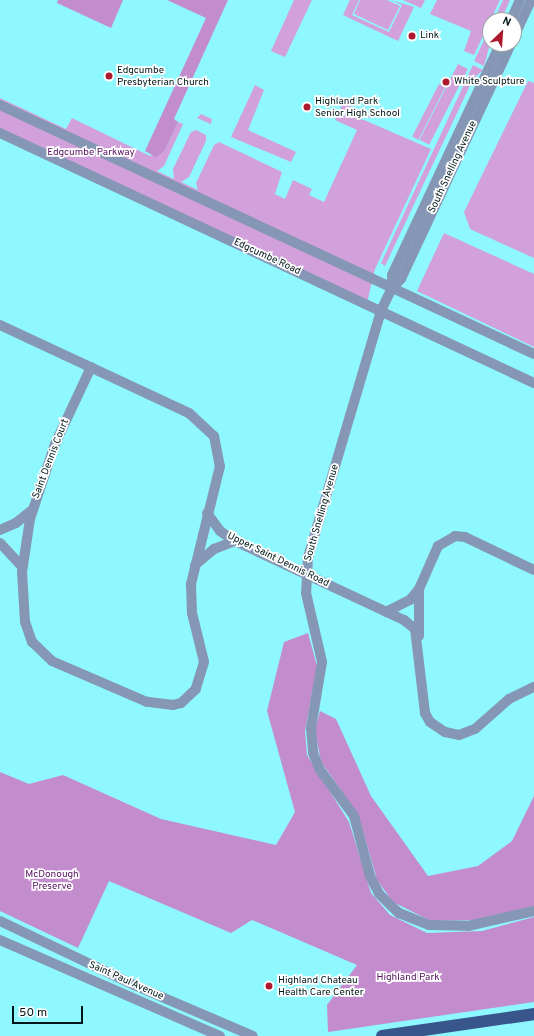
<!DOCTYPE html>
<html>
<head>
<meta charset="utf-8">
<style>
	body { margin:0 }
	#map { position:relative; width:534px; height:1036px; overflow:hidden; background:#8ff7fe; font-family:Overpass,sans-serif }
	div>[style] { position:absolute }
	.green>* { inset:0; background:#d2a0db; transform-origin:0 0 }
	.forest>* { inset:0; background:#c38ccd }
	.minor>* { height:10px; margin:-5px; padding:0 5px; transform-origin:5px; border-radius:5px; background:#8597b5 }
	.major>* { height:12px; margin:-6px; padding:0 6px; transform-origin:6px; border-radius:6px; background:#38568b }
	.dots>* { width:11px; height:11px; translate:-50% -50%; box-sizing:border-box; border:2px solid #fff; border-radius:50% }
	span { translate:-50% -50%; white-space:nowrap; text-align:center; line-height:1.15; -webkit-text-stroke:3.5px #fff; paint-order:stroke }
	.poi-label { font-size:10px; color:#011618 }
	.left { translate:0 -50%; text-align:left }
	.park-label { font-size:10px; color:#561161 }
	.street-label { font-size:10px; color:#011618 }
	.north { position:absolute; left:482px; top:12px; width:40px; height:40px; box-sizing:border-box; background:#fff; border:1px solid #99a2a3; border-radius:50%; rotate:25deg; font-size:11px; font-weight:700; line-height:16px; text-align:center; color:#011618 }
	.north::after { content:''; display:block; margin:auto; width:14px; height:18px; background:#ad182d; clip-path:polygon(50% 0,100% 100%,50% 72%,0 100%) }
	.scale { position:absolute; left:12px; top:1006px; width:71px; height:18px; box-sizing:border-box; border:2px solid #011618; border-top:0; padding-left:5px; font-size:12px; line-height:14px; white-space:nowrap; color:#011618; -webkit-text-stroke:3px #fff; paint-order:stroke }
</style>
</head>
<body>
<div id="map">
	<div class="green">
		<div style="clip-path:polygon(294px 0,312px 0,285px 57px,271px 51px)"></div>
		<div style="clip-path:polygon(350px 0,359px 0,352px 15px,389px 32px,402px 5px,391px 0,414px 7px,398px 41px,343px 15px)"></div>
		<div style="clip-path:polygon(360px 0,387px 0,400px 6px,388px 30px,354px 14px)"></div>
		<div style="clip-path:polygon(403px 0,425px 0,421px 8px)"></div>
		<div style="clip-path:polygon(437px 0,500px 0,474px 55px,464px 51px,471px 31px,430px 14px)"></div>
		<div style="clip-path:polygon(503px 0,510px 0,501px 20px,494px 20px)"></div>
		<div style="clip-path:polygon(490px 28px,490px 44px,484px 66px,474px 61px)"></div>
		<div style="left:458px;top:64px;width:11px;height:85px;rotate:27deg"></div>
		<div style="clip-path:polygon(473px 65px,483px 70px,473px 79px,385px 266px,381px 263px)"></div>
		<div style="clip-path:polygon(528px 81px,534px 83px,534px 258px,470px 229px,464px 212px)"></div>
		<div style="left:439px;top:84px;width:7px;height:59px;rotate:27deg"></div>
		<div style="clip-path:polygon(255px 85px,264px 90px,248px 130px,296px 152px,291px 162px,231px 137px)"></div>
		<div style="clip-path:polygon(0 98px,66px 129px,72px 118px,150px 156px,165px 150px,178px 122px,183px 124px,164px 166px,157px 171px,174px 179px,173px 169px,191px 132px,196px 130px,206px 135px,206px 141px,189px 177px,181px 182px,198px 190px,196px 183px,214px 145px,219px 142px,282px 172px,275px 194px,285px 199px,293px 180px,312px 189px,309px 195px,324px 202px,357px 130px,335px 120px,338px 114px,364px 120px,431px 149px,375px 269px,366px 307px,0 137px)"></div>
		<div style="clip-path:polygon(343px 103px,375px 118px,346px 115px,339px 112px)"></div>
		<div style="clip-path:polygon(201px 114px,212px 119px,211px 124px,197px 118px)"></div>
		<div style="clip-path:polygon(444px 233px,534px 274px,534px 347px,417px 291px)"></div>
	</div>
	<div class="forest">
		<div style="clip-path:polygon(58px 0,123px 0,111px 28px,57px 3px)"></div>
		<div style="clip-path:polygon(167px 0,228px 0,174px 119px,178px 122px,165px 150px,156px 157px,145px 151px,206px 18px)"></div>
		<div style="clip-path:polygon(308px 633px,317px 666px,305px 731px,307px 755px,349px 822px,371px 893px,390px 915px,427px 933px,482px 931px,534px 917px,534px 1002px,328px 1032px,327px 1005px,357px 965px,252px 920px,231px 933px,109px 881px,78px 948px,0 911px,0 772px,29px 784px,63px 775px,161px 819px,276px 845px,295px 812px,267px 711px,284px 642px)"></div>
		<div style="clip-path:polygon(320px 711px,336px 719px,371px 796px,428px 876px,478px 866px,512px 841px,534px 796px,534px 906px,475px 920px,431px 921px,393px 902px,377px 880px,358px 814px,321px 762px,315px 730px)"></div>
	</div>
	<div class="minor">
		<div style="left:511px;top:20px;width:22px;rotate:-66deg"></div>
		<div style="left:514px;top:37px;width:41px;rotate:-65.3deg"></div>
		<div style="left:511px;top:44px;width:259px;rotate:115.1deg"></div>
		<div style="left:401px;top:279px;width:13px;rotate:135deg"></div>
		<div style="left:392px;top:288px;width:25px;rotate:116deg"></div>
		<div style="left:381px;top:311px;width:257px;rotate:106.5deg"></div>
		<div style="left:308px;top:557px;width:36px;rotate:93deg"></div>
		<div style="left:306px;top:593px;width:71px;rotate:76.9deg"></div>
		<div style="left:322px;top:662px;width:67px;rotate:99.5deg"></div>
		<div style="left:311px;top:728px;width:25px;rotate:85deg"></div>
		<div style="left:313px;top:753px;width:18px;rotate:68deg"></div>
		<div style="left:320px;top:770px;width:57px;rotate:53.5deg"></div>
		<div style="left:354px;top:816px;width:62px;rotate:75.1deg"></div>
		<div style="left:370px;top:876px;width:20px;rotate:63deg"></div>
		<div style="left:379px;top:894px;width:28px;rotate:44deg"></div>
		<div style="left:399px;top:913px;width:32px;rotate:22deg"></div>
		<div style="left:429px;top:925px;width:39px;rotate:1deg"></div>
		<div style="left:468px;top:926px;width:68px;rotate:-12.8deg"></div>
		<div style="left:0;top:105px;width:589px;rotate:25deg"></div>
		<div style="left:0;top:133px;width:590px;rotate:25.09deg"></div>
		<div style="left:392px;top:288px;width:13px;rotate:-90deg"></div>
		<div style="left:392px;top:275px;width:255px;rotate:-64.9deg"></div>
		<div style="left:0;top:325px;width:208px;rotate:25deg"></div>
		<div style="left:189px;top:413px;width:34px;rotate:43deg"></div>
		<div style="left:214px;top:436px;width:31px;rotate:79deg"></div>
		<div style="left:220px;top:466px;width:122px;rotate:103.8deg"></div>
		<div style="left:191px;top:584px;width:29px;rotate:88deg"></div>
		<div style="left:192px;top:613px;width:50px;rotate:76.2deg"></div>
		<div style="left:204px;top:662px;width:28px;rotate:107deg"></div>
		<div style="left:196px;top:689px;width:21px;rotate:137deg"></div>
		<div style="left:181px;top:703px;width:8px;rotate:166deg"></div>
		<div style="left:173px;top:705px;width:26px;rotate:-173deg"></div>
		<div style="left:147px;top:702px;width:103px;rotate:-156.7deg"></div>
		<div style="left:52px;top:661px;width:28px;rotate:-136deg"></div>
		<div style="left:32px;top:642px;width:21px;rotate:-109deg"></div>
		<div style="left:25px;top:622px;width:50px;rotate:-93.4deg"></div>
		<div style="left:22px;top:572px;width:54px;rotate:-81.4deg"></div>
		<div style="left:30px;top:519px;width:79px;rotate:-71.6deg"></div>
		<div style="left:55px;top:444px;width:85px;rotate:-64.9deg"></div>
		<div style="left:207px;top:513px;width:22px;rotate:54deg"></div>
		<div style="left:220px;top:531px;width:18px;rotate:34deg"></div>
		<div style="left:235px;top:541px;width:187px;rotate:25.1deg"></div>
		<div style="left:404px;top:620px;width:14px;rotate:39deg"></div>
		<div style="left:415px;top:629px;width:85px;rotate:83.2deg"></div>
		<div style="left:425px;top:713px;width:10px;rotate:61deg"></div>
		<div style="left:430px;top:722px;width:18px;rotate:34deg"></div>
		<div style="left:445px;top:732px;width:14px;rotate:12deg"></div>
		<div style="left:459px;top:735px;width:17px;rotate:-21deg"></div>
		<div style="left:475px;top:729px;width:45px;rotate:-41.4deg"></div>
		<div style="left:509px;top:699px;width:28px;rotate:-26deg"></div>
		<div style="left:0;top:530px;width:17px;rotate:-24deg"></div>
		<div style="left:16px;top:523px;width:22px;rotate:-39deg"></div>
		<div style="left:0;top:543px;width:33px;rotate:47deg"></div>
		<div style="left:195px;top:565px;width:25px;rotate:-40deg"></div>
		<div style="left:214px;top:549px;width:22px;rotate:-21deg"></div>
		<div style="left:386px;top:612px;width:27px;rotate:-27deg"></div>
		<div style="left:410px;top:600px;width:14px;rotate:-51deg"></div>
		<div style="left:419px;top:589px;width:47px;rotate:-66.2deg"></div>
		<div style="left:438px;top:546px;width:20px;rotate:-30deg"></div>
		<div style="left:455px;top:536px;width:10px;rotate:6deg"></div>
		<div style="left:465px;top:537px;width:76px;rotate:25.6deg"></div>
		<div style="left:419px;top:636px;width:47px;rotate:-90deg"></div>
		<div style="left:0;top:921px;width:148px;rotate:25.5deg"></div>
		<div style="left:134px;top:985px;width:129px;rotate:23.2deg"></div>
		<div style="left:0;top:940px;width:240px;rotate:23.6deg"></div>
	</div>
	<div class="major">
		<div style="left:382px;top:1036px;width:154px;rotate:-8.2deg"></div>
	</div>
	<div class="dots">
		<div style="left:412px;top:36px;background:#ad182d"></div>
		<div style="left:109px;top:76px;background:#ad182d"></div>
		<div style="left:446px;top:82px;background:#ad182d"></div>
		<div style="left:307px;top:107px;background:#ad182d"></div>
		<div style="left:269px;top:986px;background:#ad182d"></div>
	</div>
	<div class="poi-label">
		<span class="left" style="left:420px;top:36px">Link</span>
		<span class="left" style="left:117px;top:76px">Edgcumbe<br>Presbyterian Church</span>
		<span class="left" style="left:454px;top:82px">White Sculpture</span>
		<span class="left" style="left:315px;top:107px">Highland Park<br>Senior High School</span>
		<span class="left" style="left:278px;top:986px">Highland Chateau<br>Health Care Center</span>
	</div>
	<div class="park-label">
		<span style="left:91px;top:153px">Edgcumbe Parkway</span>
		<span style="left:52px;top:880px">McDonough<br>Preserve</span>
		<span style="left:408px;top:978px">Highland Park</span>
	</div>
	<div class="street-label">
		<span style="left:453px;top:167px;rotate:-65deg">South Snelling Avenue</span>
		<span style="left:267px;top:257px;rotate:25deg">Edgcumbe Road</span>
		<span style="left:51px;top:459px;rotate:-69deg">Saint Dennis Court</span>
		<span style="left:322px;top:513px;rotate:-74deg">South Snelling Avenue</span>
		<span style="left:278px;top:560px;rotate:26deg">Upper Saint Dennis Road</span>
		<span style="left:126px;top:981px;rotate:24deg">Saint Paul Avenue</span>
	</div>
	<div class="north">N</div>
	<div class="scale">50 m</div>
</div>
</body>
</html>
